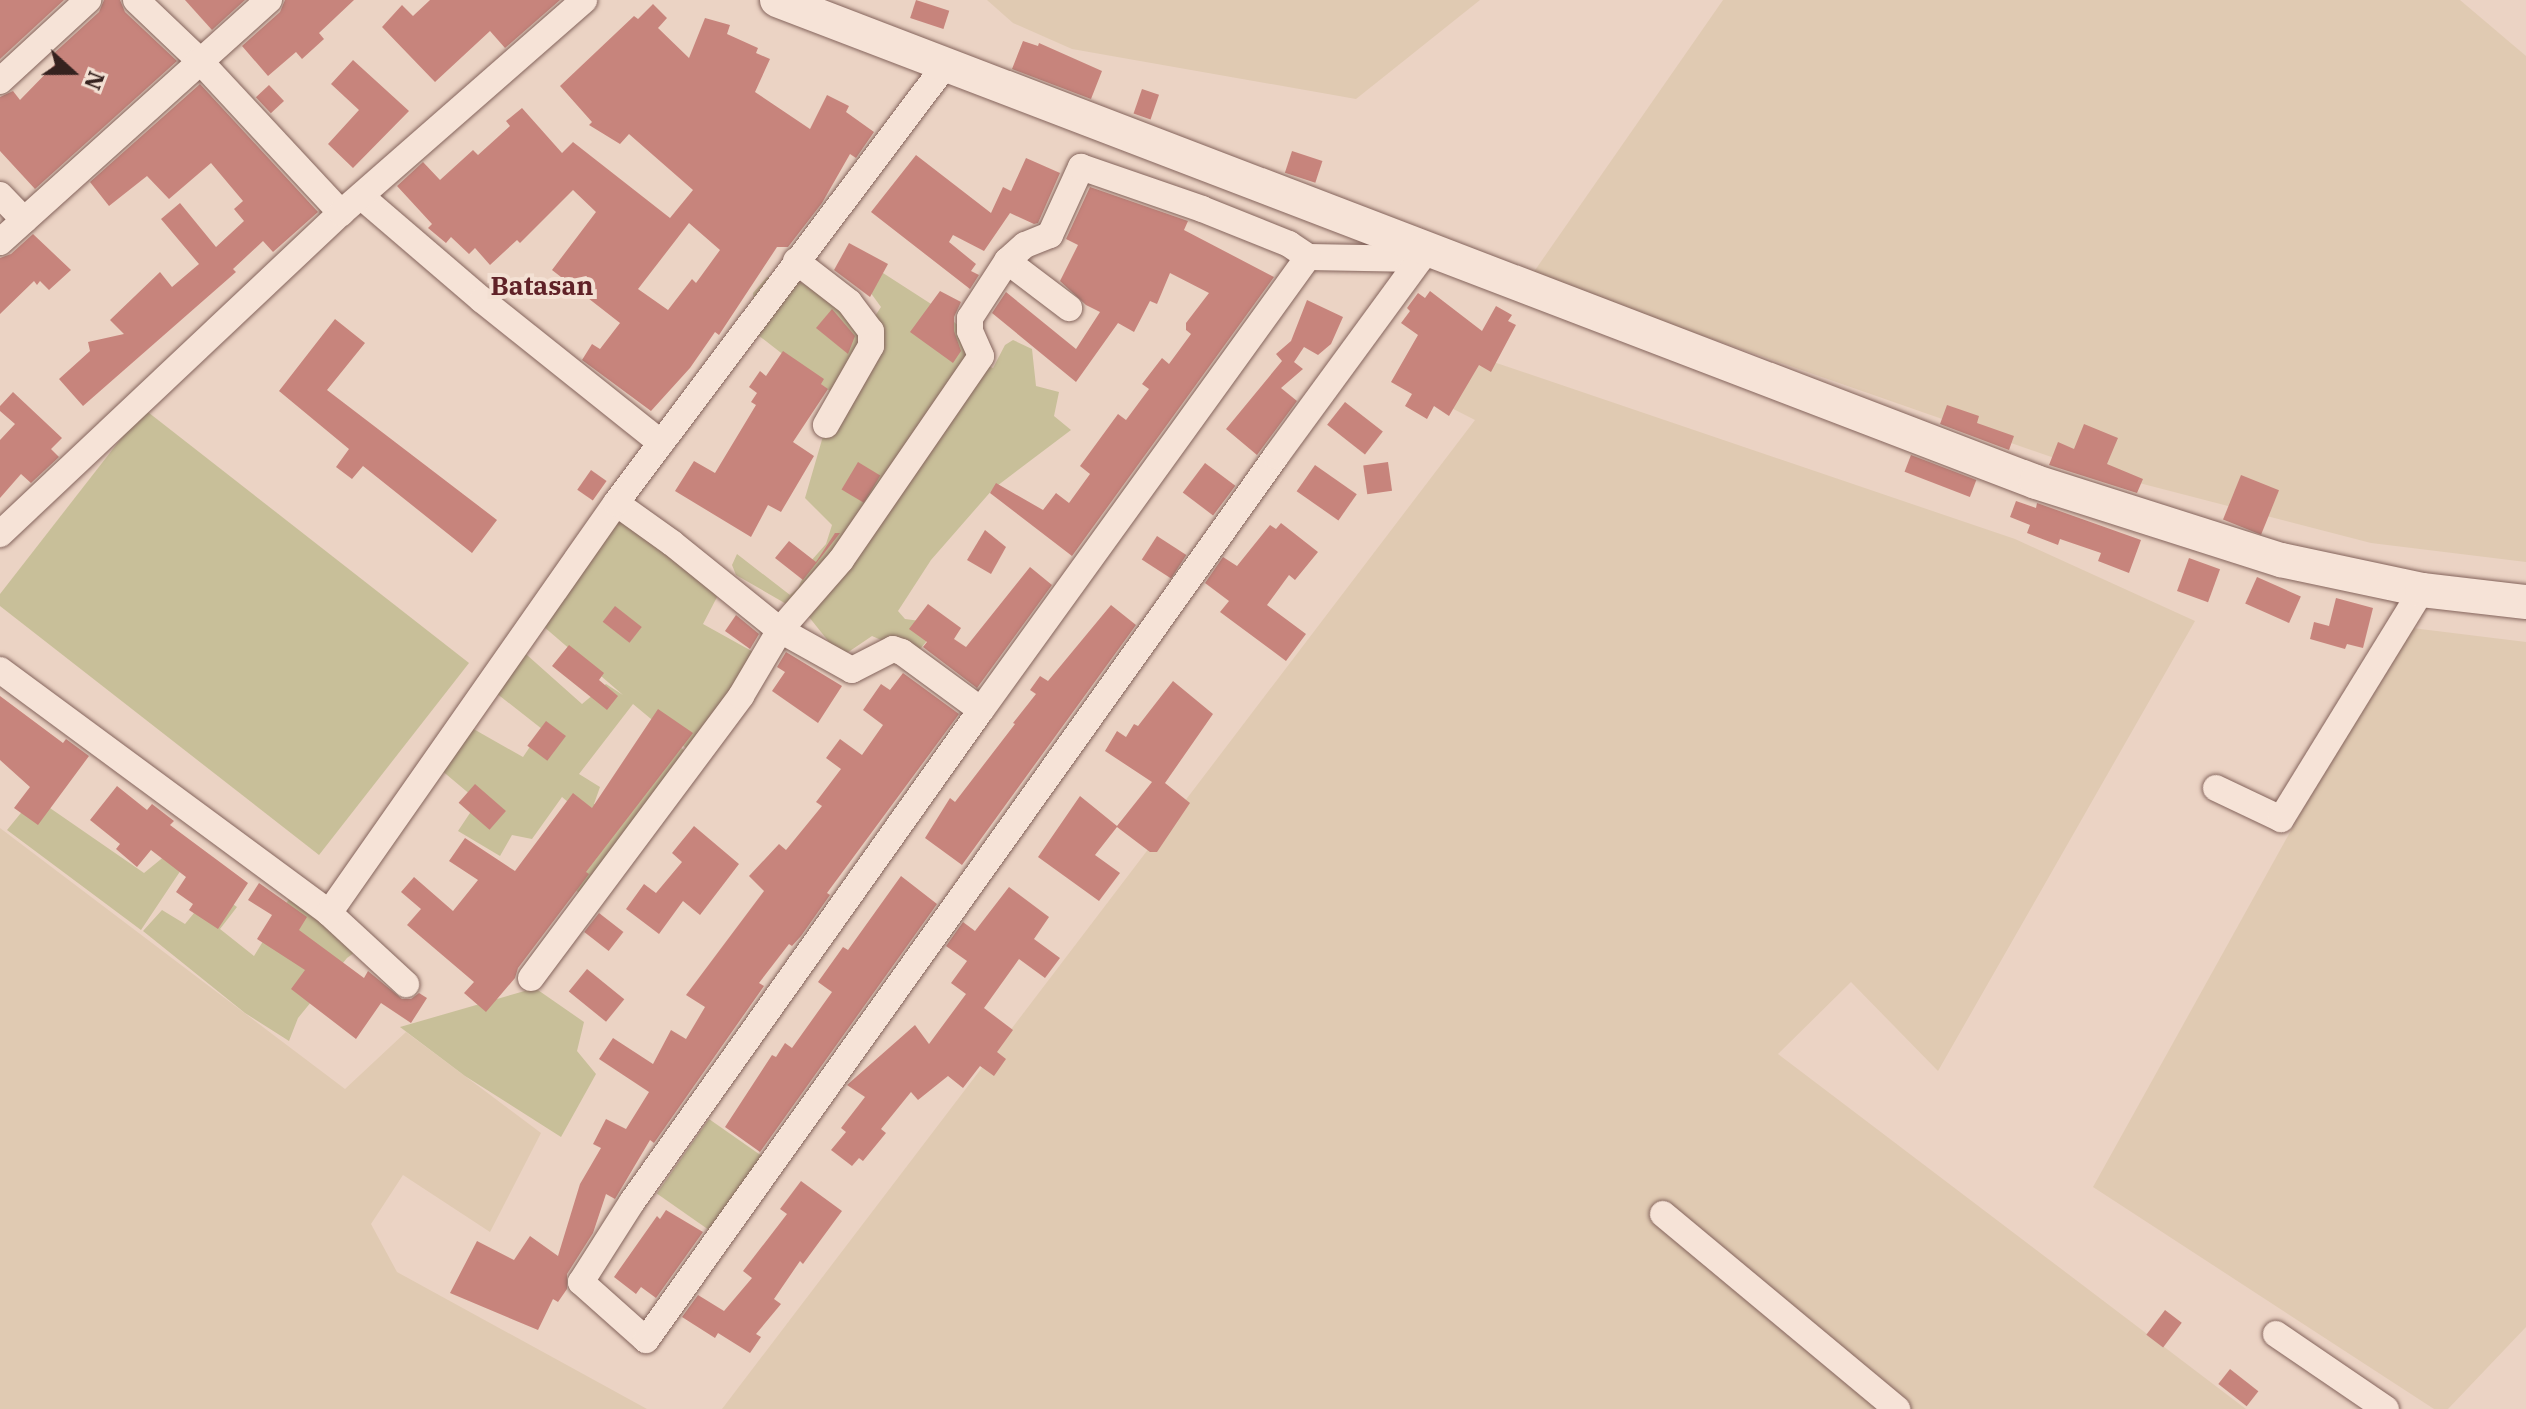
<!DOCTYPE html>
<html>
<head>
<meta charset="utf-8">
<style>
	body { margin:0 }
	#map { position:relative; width:2526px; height:1409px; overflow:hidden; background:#ebd3c4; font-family:"IBM Plex Serif",serif }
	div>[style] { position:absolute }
	.farmland>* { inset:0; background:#e0cab2 }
	.green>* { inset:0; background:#c8bf99; transform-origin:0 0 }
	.building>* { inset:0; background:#c7847c; transform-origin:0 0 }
	.roads { filter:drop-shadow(0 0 2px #84645c) drop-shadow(0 0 2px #84645c) }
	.minor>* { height:26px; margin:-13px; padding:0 13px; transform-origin:13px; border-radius:13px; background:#f6e3d7 }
	.tertiary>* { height:34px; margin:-17px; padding:0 17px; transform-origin:17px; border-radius:17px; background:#f6e3d7 }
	span { translate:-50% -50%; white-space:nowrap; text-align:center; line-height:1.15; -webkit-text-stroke:8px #f3e0d3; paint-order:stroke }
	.quarter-label { font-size:26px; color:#5f2127; font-weight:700 }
	.north { position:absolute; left:32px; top:32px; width:80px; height:80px; -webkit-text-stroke:6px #f3e0d3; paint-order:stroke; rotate:111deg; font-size:22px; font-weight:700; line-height:32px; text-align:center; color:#35221f }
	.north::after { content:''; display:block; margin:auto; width:28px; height:36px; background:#35221f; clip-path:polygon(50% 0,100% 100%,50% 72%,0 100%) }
</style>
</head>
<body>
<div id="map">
	<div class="farmland">
		<div style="clip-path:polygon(987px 0,1480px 0,1356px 99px,1072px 49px,1013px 23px)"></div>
		<div style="clip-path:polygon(1723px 0,2460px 0,2526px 56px,2526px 562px,2371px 543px,2089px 470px,1531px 276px)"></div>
		<div style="clip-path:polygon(1473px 355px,2015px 539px,2195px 621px,1938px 1071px,1851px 982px,1778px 1054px,2246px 1409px,722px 1409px,1475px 420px,1418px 391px)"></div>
		<div style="clip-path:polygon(2404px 627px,2526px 642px,2526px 1327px,2448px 1409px,2434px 1409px,2093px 1187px)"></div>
		<div style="clip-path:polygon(0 828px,345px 1089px,406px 1032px,541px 1133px,490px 1232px,403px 1175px,371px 1224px,397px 1272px,647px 1409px,0 1409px)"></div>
	</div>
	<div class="green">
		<div style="clip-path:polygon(883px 273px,942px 311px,976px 342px,979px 363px,993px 368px,1005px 345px,1013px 340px,1032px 349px,1036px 386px,1059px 392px,1054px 416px,1071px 430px,993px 489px,931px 560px,898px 611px,905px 619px,920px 621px,927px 633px,926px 642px,915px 655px,872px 636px,841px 657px,809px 617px,736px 575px,732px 565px,737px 554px,790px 595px,798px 588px,810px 562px,826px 544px,832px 525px,805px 498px,835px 395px,758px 335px,753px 293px,767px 277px,791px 278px,833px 298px,869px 325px,881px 307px,862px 281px)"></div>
		<div style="clip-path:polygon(144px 409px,469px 663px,319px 855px,0 606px,0 594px)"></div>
		<div style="clip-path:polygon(629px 503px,728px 576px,703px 624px,757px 654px,692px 753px,633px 704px,579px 774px,600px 787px,594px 804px,600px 805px,671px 740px,694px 758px,590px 902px,567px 883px,601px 829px,562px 797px,532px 839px,512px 835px,500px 856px,458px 831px,478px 801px,434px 764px,463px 723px,523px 757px,542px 729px,491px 689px,518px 647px,582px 704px,606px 684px,623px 695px,543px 626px)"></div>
		<div style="clip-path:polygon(34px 797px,144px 873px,166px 855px,183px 867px,141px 930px,7px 830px)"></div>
		<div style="clip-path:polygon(213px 890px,237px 907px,220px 929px,254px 956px,289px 899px,358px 950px,347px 958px,298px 1018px,289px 1041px,245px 1013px,143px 931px,162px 910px,185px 924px)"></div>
		<div style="clip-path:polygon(535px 988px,584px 1022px,577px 1051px,596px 1074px,561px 1137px,465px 1076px,400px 1027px)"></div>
		<div style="left:709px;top:1119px;width:68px;height:91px;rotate:35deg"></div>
	</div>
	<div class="building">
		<div style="clip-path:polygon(0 0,64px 0,0 59px)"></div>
		<div style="clip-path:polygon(104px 0,120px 0,125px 12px,177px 61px,35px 189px,0 151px,0 97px,13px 91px,20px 100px,57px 62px,52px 55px,99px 12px)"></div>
		<div style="clip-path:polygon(185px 0,245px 0,212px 30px)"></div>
		<div style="clip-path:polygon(285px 0,354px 0,319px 33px,324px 39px,302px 59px,296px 52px,268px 76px,242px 46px,280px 12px)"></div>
		<div style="clip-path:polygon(430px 0,560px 0,505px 48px,490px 31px,435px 82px,382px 27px,402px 5px,413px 16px)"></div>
		<div style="left:916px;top:0;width:35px;height:19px;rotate:18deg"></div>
		<div style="clip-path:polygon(evenodd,653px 4px,667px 18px,658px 28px,689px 58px,705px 18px,730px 25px,727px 34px,758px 48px,756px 53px,770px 59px,755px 92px,810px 129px,827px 95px,849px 106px,846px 112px,874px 132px,856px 158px,850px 154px,822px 203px,788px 247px,777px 247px,719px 335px,715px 332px,690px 368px,651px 411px,582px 360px,592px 344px,600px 349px,620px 323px,552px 270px,596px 212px,573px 190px,520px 243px,517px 240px,490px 265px,475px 248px,469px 254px,451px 237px,446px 243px,428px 228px,432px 224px,397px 186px,423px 162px,440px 180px,473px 150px,478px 155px,510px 126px,506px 121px,522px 108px,562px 153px,573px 142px,670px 218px,693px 190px,629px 134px,620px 144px,589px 125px,592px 122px,560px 86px,634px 16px,638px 19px,653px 4px,689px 223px,720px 250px,696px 283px,692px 279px,668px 310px,638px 289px,689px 223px)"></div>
		<div style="clip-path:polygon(1023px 41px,1038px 46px,1039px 43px,1102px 71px,1091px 99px,1012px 69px)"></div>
		<div style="clip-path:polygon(353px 60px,409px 111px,353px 168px,328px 144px,359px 110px,331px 84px)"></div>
		<div style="clip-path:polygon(200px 84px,318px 212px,273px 252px,263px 241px,233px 269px,236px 272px,83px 406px,59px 379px,90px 351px,88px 342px,124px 334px,110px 320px,160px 272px,172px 287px,199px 264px,161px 219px,180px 203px,216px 247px,244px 221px,234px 209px,243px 201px,211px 163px,169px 199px,147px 176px,109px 206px,90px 182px)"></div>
		<div style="left:269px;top:85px;width:22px;height:18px;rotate:47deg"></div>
		<div style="left:1142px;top:89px;width:18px;height:26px;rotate:19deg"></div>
		<div style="left:1292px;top:151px;width:32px;height:23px;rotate:18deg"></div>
		<div style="clip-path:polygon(916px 155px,991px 213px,1003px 187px,1011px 191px,1026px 158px,1060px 173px,1038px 223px,1034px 224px,1010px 213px,984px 251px,953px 235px,949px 242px,976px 264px,971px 271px,979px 275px,970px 289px,871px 212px)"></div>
		<div style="clip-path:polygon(1090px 187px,1188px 221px,1184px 230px,1274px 277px,1072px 556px,990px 493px,996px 483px,1043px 510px,1056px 493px,1069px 503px,1090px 474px,1080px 466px,1118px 414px,1126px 420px,1149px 389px,1142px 384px,1162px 358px,1169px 364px,1191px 334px,1186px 330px,1186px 323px,1209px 293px,1170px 273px,1157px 304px,1150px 301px,1134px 332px,1118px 323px,1076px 382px,992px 313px,1006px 292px,1076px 349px,1100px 312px,1086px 305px,1060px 281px,1078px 245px,1066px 239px)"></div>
		<div style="clip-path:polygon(33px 234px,71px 270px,49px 290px,40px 281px,37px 285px,34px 281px,0 314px,0 258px,11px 254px)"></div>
		<div style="clip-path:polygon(849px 243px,888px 264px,870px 297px,834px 270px)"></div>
		<div style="clip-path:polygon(940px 291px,961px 302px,954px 317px,954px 331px,961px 351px,953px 363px,910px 332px)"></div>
		<div style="clip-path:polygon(1430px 291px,1482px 331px,1496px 306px,1512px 315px,1508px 321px,1516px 325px,1491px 372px,1479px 365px,1449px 416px,1434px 406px,1427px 419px,1405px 406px,1412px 394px,1391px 382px,1418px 335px,1401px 323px,1410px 311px,1407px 308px,1418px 293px,1425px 298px)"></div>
		<div style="clip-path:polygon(1307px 300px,1343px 317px,1331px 344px,1318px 355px,1304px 347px,1294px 362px,1303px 369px,1281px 388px,1297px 401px,1257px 455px,1226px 429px,1282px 361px,1276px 354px,1291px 341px)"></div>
		<div style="clip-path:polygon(832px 309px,855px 336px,848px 354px,816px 328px)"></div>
		<div style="clip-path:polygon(335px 319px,365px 343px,327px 390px,497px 520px,472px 553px,363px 466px,352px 479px,336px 467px,349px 449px,279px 391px)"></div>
		<div style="clip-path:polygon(783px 351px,824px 379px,821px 384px,828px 389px,793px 442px,814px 456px,781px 512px,768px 505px,751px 537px,675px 491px,694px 461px,715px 473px,756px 405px,751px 402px,757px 393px,749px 387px,760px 371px,766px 376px)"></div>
		<div style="clip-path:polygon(13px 392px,62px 438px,51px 449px,59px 457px,31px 483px,21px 474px,0 498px,0 440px,15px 424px,0 411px,0 406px)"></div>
		<div style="left:1345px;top:402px;width:48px;height:29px;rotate:38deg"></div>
		<div style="clip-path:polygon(1947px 405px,1979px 416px,1977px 423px,2014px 436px,2009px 450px,1940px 424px)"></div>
		<div style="clip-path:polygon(2084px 424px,2118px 438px,2107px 464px,2143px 479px,2137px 493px,2049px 465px,2058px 442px,2074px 449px)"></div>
		<div style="left:1911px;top:455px;width:70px;height:18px;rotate:21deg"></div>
		<div style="left:858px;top:462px;width:26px;height:32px;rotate:31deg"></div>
		<div style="left:1388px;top:462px;width:29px;height:25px;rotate:82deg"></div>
		<div style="left:1205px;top:463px;width:38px;height:37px;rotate:37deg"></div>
		<div style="left:1315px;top:465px;width:51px;height:32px;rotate:35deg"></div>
		<div style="left:591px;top:470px;width:19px;height:24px;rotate:35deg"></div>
		<div style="left:2241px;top:475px;width:41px;height:48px;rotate:22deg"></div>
		<div style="clip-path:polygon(2016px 501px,2036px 508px,2037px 503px,2141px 540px,2129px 573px,2098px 561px,2101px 553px,2060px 539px,2058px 545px,2027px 533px,2030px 525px,2010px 517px)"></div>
		<div style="clip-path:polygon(1281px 523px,1318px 552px,1295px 580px,1289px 575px,1267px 605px,1306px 634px,1286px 661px,1220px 612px,1229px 601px,1205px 583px,1223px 557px,1237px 566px,1270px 525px,1276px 529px)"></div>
		<div style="clip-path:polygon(985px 530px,1006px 547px,991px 574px,967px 560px)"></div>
		<div style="clip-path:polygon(835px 533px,840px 533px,803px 580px,775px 558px,789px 541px,816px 562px)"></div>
		<div style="left:1157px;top:536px;width:35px;height:28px;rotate:33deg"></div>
		<div style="left:2189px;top:558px;width:33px;height:35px;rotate:20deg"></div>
		<div style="clip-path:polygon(1030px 567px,1052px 585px,977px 688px,923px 647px,927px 642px,909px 629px,928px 604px,961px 628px,954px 639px,966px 647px)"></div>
		<div style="left:2257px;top:577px;width:48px;height:29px;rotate:24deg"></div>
		<div style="clip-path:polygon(2336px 598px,2373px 608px,2363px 648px,2347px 644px,2345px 649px,2310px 639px,2314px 622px,2329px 626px)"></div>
		<div style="clip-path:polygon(1111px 605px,1136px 625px,962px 865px,925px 838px,950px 798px,955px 802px,1015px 724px,1013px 723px,1036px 694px,1030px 690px,1040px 676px,1048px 681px)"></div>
		<div style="left:615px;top:606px;width:34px;height:20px;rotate:38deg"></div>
		<div style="clip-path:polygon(736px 615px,759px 634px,750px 649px,725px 631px)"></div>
		<div style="clip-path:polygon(569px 645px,604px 673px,599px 680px,618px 696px,607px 710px,552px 666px)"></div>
		<div style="clip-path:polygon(786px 652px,842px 686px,818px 723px,772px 691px,785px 672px,777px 667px)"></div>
		<div style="clip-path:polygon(903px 673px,959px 714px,827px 893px,830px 895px,801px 936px,792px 946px,789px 944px,759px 983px,764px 986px,654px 1143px,650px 1140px,615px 1199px,606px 1194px,593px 1233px,567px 1274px,567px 1289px,558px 1302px,553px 1299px,538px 1330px,450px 1293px,477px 1241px,514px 1260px,530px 1236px,558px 1256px,580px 1184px,601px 1148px,593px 1144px,606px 1119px,626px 1129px,649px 1092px,599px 1059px,613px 1038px,653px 1064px,671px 1030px,686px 1039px,705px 1007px,686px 995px,764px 891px,749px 876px,779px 844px,786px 850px,822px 806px,816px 802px,841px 769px,826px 758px,840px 739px,862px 755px,883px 725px,863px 710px,881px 684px,890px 690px)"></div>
		<div style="clip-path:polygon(1173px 681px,1213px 714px,1165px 783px,1190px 803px,1157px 852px,1150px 852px,1117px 827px,1095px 855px,1120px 873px,1099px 901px,1038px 857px,1080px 796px,1117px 826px,1152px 782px,1105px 751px,1117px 731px,1126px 737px,1134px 724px,1138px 726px)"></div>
		<div style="clip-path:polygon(0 696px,63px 743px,66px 739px,89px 756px,38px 825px,14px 808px,30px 787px,0 760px)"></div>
		<div style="clip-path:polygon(658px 709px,693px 733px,586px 872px,589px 874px,518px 968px,515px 978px,486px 1012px,464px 993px,474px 982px,407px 925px,421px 909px,401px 892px,414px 877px,453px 911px,478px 880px,449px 861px,465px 838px,515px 871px,573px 793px,592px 808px)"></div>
		<div style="left:546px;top:721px;width:25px;height:31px;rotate:37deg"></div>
		<div style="left:475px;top:784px;width:41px;height:25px;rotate:41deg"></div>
		<div style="clip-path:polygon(117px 786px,147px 810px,152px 804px,174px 821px,170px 825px,248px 883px,218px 929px,189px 910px,193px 904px,176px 892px,186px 877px,151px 850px,137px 867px,116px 849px,120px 844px,90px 820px)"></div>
		<div style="clip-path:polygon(694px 826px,739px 864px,700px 915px,683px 901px,659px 934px,626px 909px,644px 884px,656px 893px,682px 862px,672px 853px)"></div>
		<div style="clip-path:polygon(901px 876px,937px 904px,760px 1152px,725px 1127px,772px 1055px,776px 1057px,785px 1043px,792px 1048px,832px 992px,818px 982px,843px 947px,848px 950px)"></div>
		<div style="clip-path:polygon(259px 883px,307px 917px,299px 930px,364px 978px,368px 971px,402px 999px,411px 999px,419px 993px,427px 998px,411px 1023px,381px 1003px,356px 1039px,291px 989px,305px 970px,257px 939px,272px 915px,248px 900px)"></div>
		<div style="clip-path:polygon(1009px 887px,1049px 917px,1034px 939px,1060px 958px,1045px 978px,1019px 959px,984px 1008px,1013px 1030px,997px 1052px,1006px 1059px,994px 1076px,980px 1066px,963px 1088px,948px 1076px,918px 1100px,911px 1092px,881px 1129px,886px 1133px,863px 1161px,859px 1158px,852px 1166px,831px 1150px,846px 1132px,841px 1128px,865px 1097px,847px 1085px,915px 1025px,929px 1044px,966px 994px,951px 983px,967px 961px,946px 946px,963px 922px,975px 931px)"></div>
		<div style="left:599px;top:913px;width:31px;height:24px;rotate:38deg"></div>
		<div style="left:587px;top:969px;width:48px;height:29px;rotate:39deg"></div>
		<div style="clip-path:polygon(801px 1181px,842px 1211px,803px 1264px,800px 1261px,774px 1299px,781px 1304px,756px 1334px,761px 1337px,750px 1353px,718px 1333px,715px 1338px,682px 1317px,698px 1295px,724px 1311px,752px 1278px,743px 1271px,787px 1214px,780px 1209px)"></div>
		<div style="clip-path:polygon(666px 1210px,703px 1232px,656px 1298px,641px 1287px,636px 1294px,614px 1277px,657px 1216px,660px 1219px)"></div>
		<div style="left:2165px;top:1310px;width:21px;height:31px;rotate:37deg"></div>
		<div style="left:2230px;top:1369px;width:36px;height:19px;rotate:38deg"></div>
	</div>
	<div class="roads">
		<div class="minor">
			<div style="left:136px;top:0;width:87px;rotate:43.6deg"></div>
			<div style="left:199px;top:60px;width:209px;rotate:47.1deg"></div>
			<div style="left:0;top:81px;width:120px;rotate:-42.6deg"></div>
			<div style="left:0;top:195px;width:35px;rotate:46deg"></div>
			<div style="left:362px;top:197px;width:158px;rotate:40.6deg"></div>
			<div style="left:482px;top:300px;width:229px;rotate:38.6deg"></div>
			<div style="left:0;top:242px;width:362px;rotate:-42deg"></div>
			<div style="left:1420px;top:259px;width:112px;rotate:-179deg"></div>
			<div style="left:1308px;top:257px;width:559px;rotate:125.82deg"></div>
			<div style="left:981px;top:710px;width:603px;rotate:125.35deg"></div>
			<div style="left:632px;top:1202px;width:95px;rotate:122.5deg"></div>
			<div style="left:581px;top:1282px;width:87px;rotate:41.7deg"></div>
			<div style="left:646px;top:1340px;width:1086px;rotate:-54.52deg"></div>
			<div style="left:1276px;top:456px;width:255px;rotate:-53.8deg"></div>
			<div style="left:796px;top:261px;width:67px;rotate:37.7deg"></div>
			<div style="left:849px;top:302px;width:36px;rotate:53deg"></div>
			<div style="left:871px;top:331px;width:15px;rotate:90deg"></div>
			<div style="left:871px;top:346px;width:91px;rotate:119.7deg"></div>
			<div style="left:1007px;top:261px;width:78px;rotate:37.2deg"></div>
			<div style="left:616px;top:503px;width:69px;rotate:35.5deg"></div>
			<div style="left:672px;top:543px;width:139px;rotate:38.9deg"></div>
			<div style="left:780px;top:630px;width:82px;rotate:29.1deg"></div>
			<div style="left:852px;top:670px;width:46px;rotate:-27.1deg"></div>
			<div style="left:893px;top:649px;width:9px;rotate:18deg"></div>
			<div style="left:902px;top:652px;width:98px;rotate:36.3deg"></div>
			<div style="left:0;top:534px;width:468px;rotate:-43.3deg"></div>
			<div style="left:341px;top:213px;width:323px;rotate:-41.2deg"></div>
			<div style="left:0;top:670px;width:409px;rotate:36.4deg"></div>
			<div style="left:329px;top:913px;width:105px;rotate:42.7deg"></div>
			<div style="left:2216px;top:788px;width:72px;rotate:25.5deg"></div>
			<div style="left:2281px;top:819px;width:269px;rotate:-58.4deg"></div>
			<div style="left:329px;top:913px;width:500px;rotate:-55.01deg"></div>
			<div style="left:616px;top:503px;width:551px;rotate:-53.05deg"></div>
			<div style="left:531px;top:978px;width:352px;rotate:-53.3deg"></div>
			<div style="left:741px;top:696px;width:77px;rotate:-59.4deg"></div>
			<div style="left:780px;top:630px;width:93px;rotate:-48.9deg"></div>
			<div style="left:841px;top:560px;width:247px;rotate:-55.5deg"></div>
			<div style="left:981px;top:356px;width:27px;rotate:-114deg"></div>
			<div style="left:970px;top:331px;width:13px;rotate:-90deg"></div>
			<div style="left:970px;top:318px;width:68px;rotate:-57deg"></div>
			<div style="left:1007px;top:261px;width:24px;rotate:-42deg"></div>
			<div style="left:1025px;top:245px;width:27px;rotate:-22deg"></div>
			<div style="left:1050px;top:235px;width:75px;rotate:-65.5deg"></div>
			<div style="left:1081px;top:167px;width:128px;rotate:19.1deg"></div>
			<div style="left:1202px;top:209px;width:94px;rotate:21.9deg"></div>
			<div style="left:1289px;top:244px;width:23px;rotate:34deg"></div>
			<div style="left:1663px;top:1214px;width:305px;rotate:39.8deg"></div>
			<div style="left:2276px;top:1334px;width:133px;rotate:34.3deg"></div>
		</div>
		<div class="tertiary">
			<div style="left:777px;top:0;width:1348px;rotate:20.95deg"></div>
			<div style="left:2036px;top:482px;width:257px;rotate:17.7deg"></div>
			<div style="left:2281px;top:560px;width:144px;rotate:12deg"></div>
			<div style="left:2422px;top:590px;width:105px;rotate:6.6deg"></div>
		</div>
	</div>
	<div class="quarter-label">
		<span style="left:542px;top:286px">Batasan</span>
	</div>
	<div class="north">N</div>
</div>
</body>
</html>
